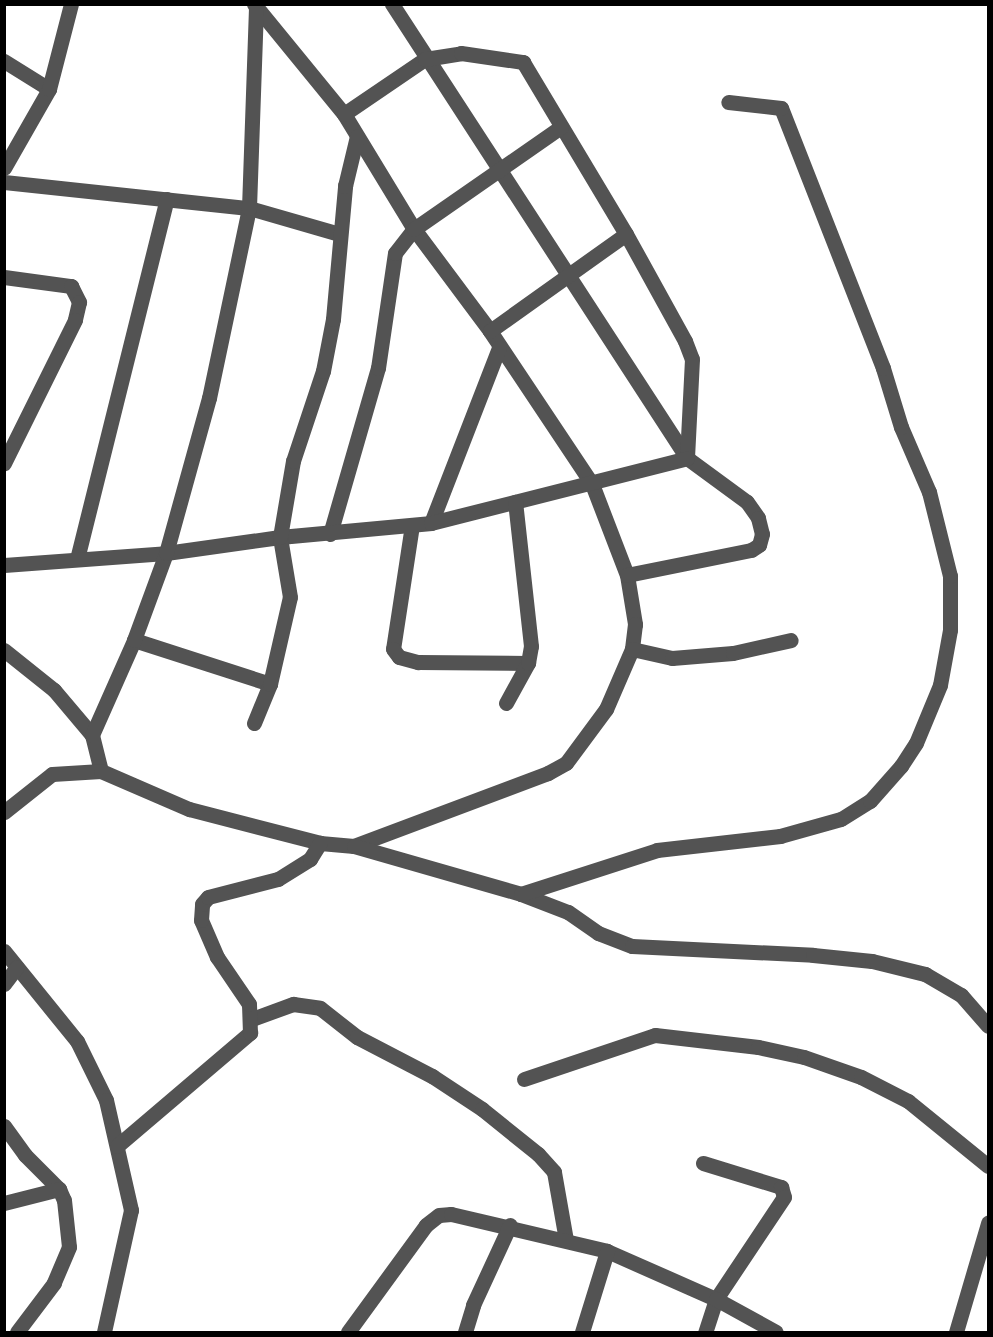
<!DOCTYPE html>
<html>
<head>
<meta charset="utf-8">
<style>
	body { margin:0 }
	#map { position:relative; width:993px; height:1337px; overflow:hidden; background:#fff; font-family:"Noto Sans",sans-serif }
	div>[style] { position:absolute }
	.minor>* { height:15px; margin:-7.5px; padding:0 7.5px; transform-origin:7.5px; border-radius:7.5px; background:#535353 }
	span { translate:-50% -50%; white-space:nowrap; text-align:center; line-height:1.15; -webkit-text-stroke:4.5px #fff; paint-order:stroke }
	.frame { position:absolute; inset:0; border:6px solid #000; pointer-events:none }
</style>
</head>
<body>
<div id="map">
	<div class="minor">
		<div style="left:254px;top:4px;width:142px;rotate:50.7deg"></div>
		<div style="left:344px;top:114px;width:135px;rotate:58.7deg"></div>
		<div style="left:414px;top:229px;width:127px;rotate:53.3deg"></div>
		<div style="left:490px;top:331px;width:184px;rotate:56.3deg"></div>
		<div style="left:592px;top:484px;width:97px;rotate:69deg"></div>
		<div style="left:627px;top:575px;width:50px;rotate:80.7deg"></div>
		<div style="left:635px;top:624px;width:25px;rotate:97deg"></div>
		<div style="left:632px;top:649px;width:65px;rotate:113.4deg"></div>
		<div style="left:606px;top:709px;width:67px;rotate:126.5deg"></div>
		<div style="left:566px;top:763px;width:21px;rotate:151deg"></div>
		<div style="left:548px;top:773px;width:207px;rotate:159.4deg"></div>
		<div style="left:392px;top:4px;width:541px;rotate:56.99deg"></div>
		<div style="left:687px;top:458px;width:74px;rotate:36.3deg"></div>
		<div style="left:747px;top:502px;width:19px;rotate:55deg"></div>
		<div style="left:758px;top:518px;width:16px;rotate:76deg"></div>
		<div style="left:762px;top:534px;width:11px;rotate:105deg"></div>
		<div style="left:759px;top:545px;width:9px;rotate:148deg"></div>
		<div style="left:751px;top:550px;width:126px;rotate:168.6deg"></div>
		<div style="left:4px;top:61px;width:53px;rotate:31.9deg"></div>
		<div style="left:344px;top:114px;width:98px;rotate:-34.2deg"></div>
		<div style="left:425px;top:59px;width:36px;rotate:-9deg"></div>
		<div style="left:461px;top:53px;width:63px;rotate:8.3deg"></div>
		<div style="left:523px;top:62px;width:200px;rotate:59.1deg"></div>
		<div style="left:626px;top:234px;width:122px;rotate:61.1deg"></div>
		<div style="left:685px;top:341px;width:19px;rotate:69deg"></div>
		<div style="left:692px;top:359px;width:99px;rotate:92.9deg"></div>
		<div style="left:4px;top:168px;width:91px;rotate:-60.3deg"></div>
		<div style="left:49px;top:89px;width:88px;rotate:-75.5deg"></div>
		<div style="left:4px;top:182px;width:246px;rotate:6.1deg"></div>
		<div style="left:249px;top:208px;width:94px;rotate:16.1deg"></div>
		<div style="left:4px;top:277px;width:68px;rotate:7.7deg"></div>
		<div style="left:71px;top:286px;width:18px;rotate:63deg"></div>
		<div style="left:79px;top:302px;width:18px;rotate:103deg"></div>
		<div style="left:75px;top:320px;width:160px;rotate:116.4deg"></div>
		<div style="left:490px;top:331px;width:167px;rotate:-35.5deg"></div>
		<div style="left:431px;top:523px;width:188px;rotate:-68.8deg"></div>
		<div style="left:412px;top:525px;width:125px;rotate:98.7deg"></div>
		<div style="left:393px;top:649px;width:10px;rotate:53deg"></div>
		<div style="left:399px;top:657px;width:20px;rotate:15deg"></div>
		<div style="left:418px;top:662px;width:110px;rotate:0.5deg"></div>
		<div style="left:330px;top:534px;width:173px;rotate:-73.9deg"></div>
		<div style="left:378px;top:368px;width:116px;rotate:-81.6deg"></div>
		<div style="left:395px;top:253px;width:31px;rotate:-52deg"></div>
		<div style="left:414px;top:229px;width:179px;rotate:-34.8deg"></div>
		<div style="left:77px;top:559px;width:371px;rotate:-76deg"></div>
		<div style="left:4px;top:565px;width:162px;rotate:-4.2deg"></div>
		<div style="left:166px;top:553px;width:115px;rotate:-8deg"></div>
		<div style="left:280px;top:537px;width:152px;rotate:-5.3deg"></div>
		<div style="left:431px;top:523px;width:264px;rotate:-14.2deg"></div>
		<div style="left:134px;top:640px;width:143px;rotate:17.9deg"></div>
		<div style="left:632px;top:649px;width:41px;rotate:12.7deg"></div>
		<div style="left:672px;top:658px;width:61px;rotate:-4.7deg"></div>
		<div style="left:733px;top:653px;width:59px;rotate:-12.6deg"></div>
		<div style="left:4px;top:650px;width:64px;rotate:38.7deg"></div>
		<div style="left:54px;top:690px;width:59px;rotate:49.8deg"></div>
		<div style="left:92px;top:735px;width:37px;rotate:76deg"></div>
		<div style="left:506px;top:703px;width:46px;rotate:-61.2deg"></div>
		<div style="left:528px;top:663px;width:17px;rotate:-80deg"></div>
		<div style="left:531px;top:646px;width:145px;rotate:-96.3deg"></div>
		<div style="left:254px;top:723px;width:42px;rotate:-67.7deg"></div>
		<div style="left:270px;top:684px;width:89px;rotate:-77.1deg"></div>
		<div style="left:290px;top:597px;width:61px;rotate:-99.5deg"></div>
		<div style="left:280px;top:537px;width:77px;rotate:-80.3deg"></div>
		<div style="left:293px;top:461px;width:95px;rotate:-71.6deg"></div>
		<div style="left:323px;top:371px;width:53px;rotate:-79.1deg"></div>
		<div style="left:333px;top:319px;width:134px;rotate:-84.8deg"></div>
		<div style="left:345px;top:186px;width:51px;rotate:-76.5deg"></div>
		<div style="left:92px;top:735px;width:104px;rotate:-66.1deg"></div>
		<div style="left:134px;top:640px;width:93px;rotate:-69.8deg"></div>
		<div style="left:166px;top:553px;width:161px;rotate:-74.5deg"></div>
		<div style="left:209px;top:398px;width:194px;rotate:-78.1deg"></div>
		<div style="left:249px;top:208px;width:199px;rotate:-88deg"></div>
		<div style="left:4px;top:812px;width:61px;rotate:-38.4deg"></div>
		<div style="left:52px;top:774px;width:49px;rotate:-3.5deg"></div>
		<div style="left:101px;top:771px;width:96px;rotate:23.4deg"></div>
		<div style="left:189px;top:809px;width:135px;rotate:14.5deg"></div>
		<div style="left:320px;top:843px;width:34px;rotate:5deg"></div>
		<div style="left:354px;top:846px;width:174px;rotate:16deg"></div>
		<div style="left:521px;top:894px;width:50px;rotate:21deg"></div>
		<div style="left:568px;top:912px;width:37px;rotate:35deg"></div>
		<div style="left:598px;top:933px;width:36px;rotate:21deg"></div>
		<div style="left:632px;top:946px;width:181px;rotate:2.8deg"></div>
		<div style="left:813px;top:955px;width:59px;rotate:5.8deg"></div>
		<div style="left:872px;top:961px;width:55px;rotate:13.8deg"></div>
		<div style="left:925px;top:974px;width:42px;rotate:30.3deg"></div>
		<div style="left:961px;top:995px;width:41px;rotate:48.9deg"></div>
		<div style="left:521px;top:894px;width:143px;rotate:-17.9deg"></div>
		<div style="left:657px;top:850px;width:124px;rotate:-6.5deg"></div>
		<div style="left:780px;top:836px;width:63px;rotate:-15.6deg"></div>
		<div style="left:841px;top:819px;width:34px;rotate:-32deg"></div>
		<div style="left:870px;top:801px;width:47px;rotate:-48.5deg"></div>
		<div style="left:901px;top:766px;width:27px;rotate:-57deg"></div>
		<div style="left:916px;top:743px;width:63px;rotate:-67.5deg"></div>
		<div style="left:940px;top:685px;width:56px;rotate:-79.7deg"></div>
		<div style="left:950px;top:630px;width:54px;rotate:-90deg"></div>
		<div style="left:950px;top:576px;width:87px;rotate:-104deg"></div>
		<div style="left:929px;top:492px;width:71px;rotate:-113.3deg"></div>
		<div style="left:901px;top:427px;width:62px;rotate:-107deg"></div>
		<div style="left:883px;top:368px;width:279px;rotate:-111.4deg"></div>
		<div style="left:781px;top:108px;width:53px;rotate:-173.5deg"></div>
		<div style="left:4px;top:951px;width:116px;rotate:51deg"></div>
		<div style="left:77px;top:1041px;width:66px;rotate:63.8deg"></div>
		<div style="left:106px;top:1100px;width:113px;rotate:77.2deg"></div>
		<div style="left:131px;top:1210px;width:125px;rotate:102.5deg"></div>
		<div style="left:4px;top:984px;width:21px;rotate:-53deg"></div>
		<div style="left:252px;top:1019px;width:44px;rotate:-20.1deg"></div>
		<div style="left:293px;top:1004px;width:27px;rotate:8deg"></div>
		<div style="left:320px;top:1008px;width:47px;rotate:38.1deg"></div>
		<div style="left:357px;top:1037px;width:85px;rotate:27.5deg"></div>
		<div style="left:432px;top:1076px;width:60px;rotate:33.4deg"></div>
		<div style="left:482px;top:1109px;width:72px;rotate:38.8deg"></div>
		<div style="left:538px;top:1154px;width:24px;rotate:48deg"></div>
		<div style="left:554px;top:1172px;width:69px;rotate:80deg"></div>
		<div style="left:524px;top:1079px;width:138px;rotate:-18.6deg"></div>
		<div style="left:655px;top:1035px;width:104px;rotate:6.6deg"></div>
		<div style="left:758px;top:1047px;width:47px;rotate:12.3deg"></div>
		<div style="left:804px;top:1057px;width:60px;rotate:19.3deg"></div>
		<div style="left:861px;top:1077px;width:53px;rotate:27.1deg"></div>
		<div style="left:908px;top:1101px;width:103px;rotate:39.1deg"></div>
		<div style="left:4px;top:1126px;width:36px;rotate:54deg"></div>
		<div style="left:25px;top:1155px;width:48px;rotate:45deg"></div>
		<div style="left:59px;top:1189px;width:12px;rotate:66deg"></div>
		<div style="left:64px;top:1200px;width:47px;rotate:83.9deg"></div>
		<div style="left:69px;top:1247px;width:39px;rotate:113deg"></div>
		<div style="left:54px;top:1283px;width:61px;rotate:127.1deg"></div>
		<div style="left:117px;top:1146px;width:175px;rotate:-40.4deg"></div>
		<div style="left:250px;top:1033px;width:29px;rotate:-92deg"></div>
		<div style="left:249px;top:1004px;width:57px;rotate:-124.2deg"></div>
		<div style="left:217px;top:957px;width:40px;rotate:-113.4deg"></div>
		<div style="left:201px;top:920px;width:16px;rotate:-86deg"></div>
		<div style="left:202px;top:904px;width:9px;rotate:-49deg"></div>
		<div style="left:208px;top:897px;width:72px;rotate:-14.4deg"></div>
		<div style="left:278px;top:879px;width:38px;rotate:-32deg"></div>
		<div style="left:310px;top:859px;width:19px;rotate:-58deg"></div>
		<div style="left:703px;top:1163px;width:82px;rotate:17.1deg"></div>
		<div style="left:781px;top:1187px;width:10px;rotate:73deg"></div>
		<div style="left:784px;top:1197px;width:123px;rotate:123.7deg"></div>
		<div style="left:716px;top:1299px;width:35px;rotate:108deg"></div>
		<div style="left:4px;top:1203px;width:57px;rotate:-14.3deg"></div>
		<div style="left:348px;top:1332px;width:132px;rotate:-53.9deg"></div>
		<div style="left:426px;top:1225px;width:16px;rotate:-38deg"></div>
		<div style="left:439px;top:1215px;width:12px;rotate:-5deg"></div>
		<div style="left:451px;top:1214px;width:160px;rotate:13.3deg"></div>
		<div style="left:607px;top:1251px;width:119px;rotate:23.8deg"></div>
		<div style="left:716px;top:1299px;width:68px;rotate:28.8deg"></div>
		<div style="left:465px;top:1332px;width:28px;rotate:-73deg"></div>
		<div style="left:473px;top:1305px;width:88px;rotate:-65.2deg"></div>
		<div style="left:582px;top:1332px;width:85px;rotate:-72.8deg"></div>
		<div style="left:956px;top:1332px;width:114px;rotate:-73.6deg"></div>
	</div>
	<div class="frame"></div>
</div>
</body>
</html>
